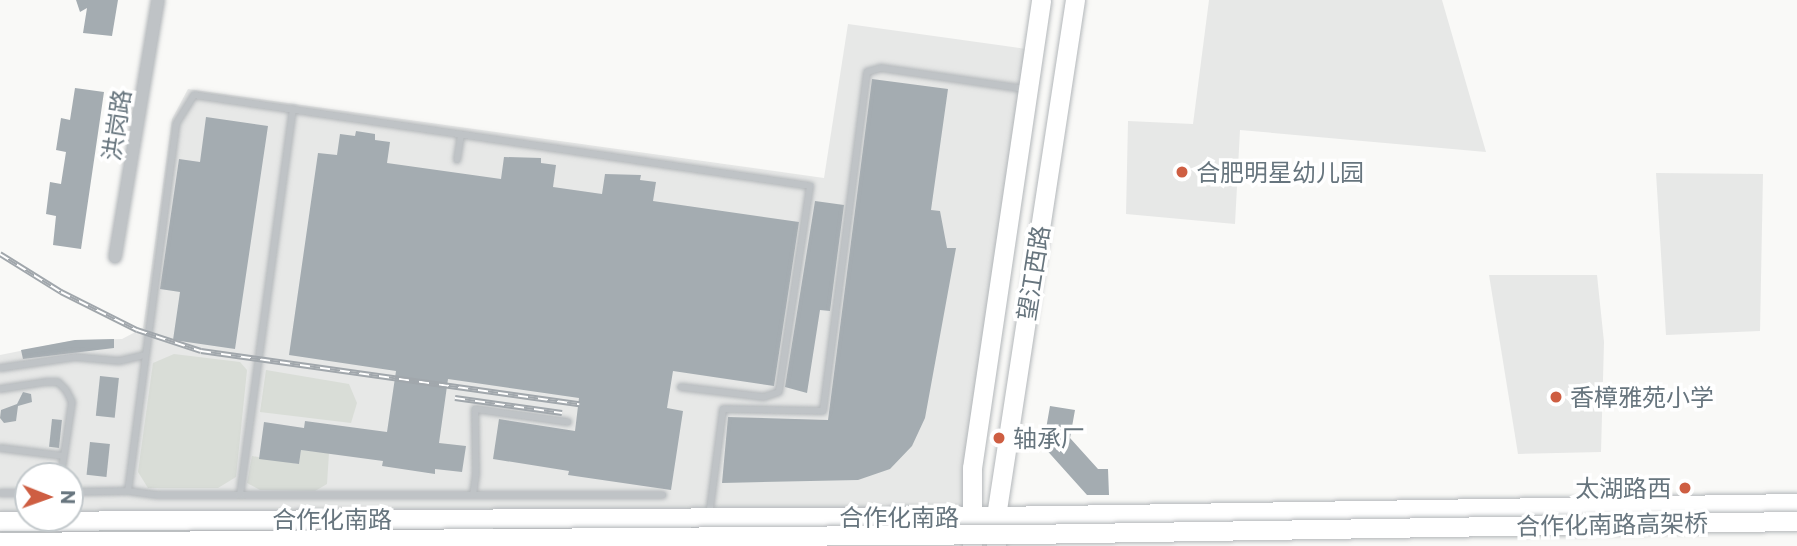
<!DOCTYPE html>
<html>
<head>
<meta charset="utf-8">
<style>
	body { margin:0 }
	#map { position:relative; width:1797px; height:546px; overflow:hidden; background:#f9f9f7; font-family:Commissioner,"Noto Sans SC",sans-serif }
	div>[style] { position:absolute }
	.built>* { inset:0; background:#e7e8e7 }
	.green>* { inset:0; background:#d9ddd7 }
	.building>* { inset:0; background:#a4acb1; transform-origin:0 0 }
	.roads { filter:drop-shadow(0 0 2px #b3b7ba) drop-shadow(0 0 2px #b3b7ba) }
	.service>* { height:6px; margin:-3px; padding:0 3px; transform-origin:3px; border-radius:3px; background:#bfc3c6 }
	.minor>* { height:12px; margin:-6px; padding:0 6px; transform-origin:6px; border-radius:6px; background:#bfc3c6 }
	.primary>* { height:19px; margin:-9.5px; padding:0 9.5px; transform-origin:9.5px; border-radius:9.5px; background:#fff }
	.rail>* { height:6px; margin-top:-3px; transform-origin:0; background:repeating-linear-gradient(90deg,#fff 0 10px,#a1a7ac 0 20px); box-sizing:border-box; border-block:2px solid #a1a7ac }
	.bridges { filter:drop-shadow(0 0 2px #b3b6b9) drop-shadow(0 0 2px #b3b6b9) }
	.trunk-bridge>* { height:19px; margin:-9.5px; padding:0 9.5px; transform-origin:9.5px; border-radius:9.5px; background:#fff }
	.dots>* { width:19px; height:19px; translate:-50% -50%; box-sizing:border-box; border:4px solid #fff; border-radius:50% }
	span { translate:-50% -50%; white-space:nowrap; text-align:center; line-height:1.15; -webkit-text-stroke:7px #fff; paint-order:stroke }
	.street-label { font-size:24px; color:#67757e }
	.poi-label { font-size:24px; color:#67757e }
	.left { translate:0 -50%; text-align:left }
	.right { translate:-100% -50%; text-align:right }
	.north { position:absolute; left:14px; top:462px; width:70px; height:70px; box-sizing:border-box; background:#fff; border:2px solid #c2c8cb; border-radius:50%; rotate:91deg; font-size:19px; font-weight:700; line-height:28px; text-align:center; color:#67757e }
	.north::after { content:''; display:block; margin:auto; width:24px; height:32px; background:#ce5e42; clip-path:polygon(50% 0,100% 100%,50% 72%,0 100%) }
</style>
</head>
<body>
<div id="map">
	<div class="built">
		<div style="clip-path:polygon(1209px 0,1442px 0,1486px 152px,1240px 130px,1235px 224px,1126px 214px,1128px 121px,1193px 124px)"></div>
		<div style="clip-path:polygon(evenodd,848px 24px,1034px 50px,972px 516px,0 521px,0 355px,75px 340px,122px 339px,143px 328px,172px 119px,188px 89px,824px 178px,848px 24px,28px 476px,70px 476px,70px 518px,28px 518px,28px 476px)"></div>
		<div style="clip-path:polygon(1656px 173px,1763px 174px,1760px 331px,1666px 335px)"></div>
		<div style="clip-path:polygon(1489px 275px,1597px 275px,1604px 342px,1601px 452px,1518px 454px)"></div>
	</div>
	<div class="green">
		<div style="clip-path:polygon(174px 354px,240px 362px,247px 370px,236px 477px,218px 488px,148px 488px,138px 472px,153px 363px)"></div>
		<div style="clip-path:polygon(266px 370px,349px 384px,357px 403px,351px 423px,260px 412px)"></div>
		<div style="clip-path:polygon(301px 450px,329px 453px,327px 484px,315px 491px,260px 490px,247px 483px,252px 456px,299px 464px)"></div>
	</div>
	<div class="building">
		<div style="clip-path:polygon(76px 0,118px 0,112px 36px,83px 33px,87px 8px,80px 12px)"></div>
		<div style="clip-path:polygon(872px 79px,948px 89px,931px 210px,940px 211px,947px 248px,956px 248px,925px 418px,912px 446px,890px 469px,858px 480px,722px 483px,728px 417px,828px 420px)"></div>
		<div style="clip-path:polygon(75px 88px,104px 92px,81px 249px,53px 245px,56px 216px,46px 214px,50px 182px,61px 184px,66px 152px,56px 150px,61px 118px,70px 120px)"></div>
		<div style="clip-path:polygon(206px 117px,268px 126px,235px 349px,173px 340px,180px 292px,160px 289px,179px 159px,200px 162px)"></div>
		<div style="clip-path:polygon(356px 131px,375px 134px,375px 140px,390px 142px,387px 163px,501px 179px,504px 157px,541px 158px,541px 163px,556px 165px,553px 187px,602px 194px,605px 174px,641px 175px,640px 180px,656px 182px,653px 201px,799px 222px,774px 386px,673px 371px,667px 408px,683px 411px,671px 490px,568px 475px,569px 471px,493px 459px,499px 419px,575px 431px,579px 398px,448px 379px,439px 443px,466px 446px,462px 472px,435px 469px,435px 474px,382px 466px,383px 461px,301px 450px,299px 464px,259px 459px,264px 422px,304px 428px,305px 421px,387px 432px,396px 371px,289px 355px,318px 153px,337px 155px,340px 134px,355px 136px)"></div>
		<div style="clip-path:polygon(815px 201px,844px 205px,830px 311px,820px 310px,807px 393px,785px 387px)"></div>
		<div style="clip-path:polygon(114px 339px,114px 348px,23px 359px,21px 350px,75px 340px)"></div>
		<div style="left:100px;top:376px;width:19px;height:40px;rotate:6deg"></div>
		<div style="clip-path:polygon(23px 392px,31px 394px,32px 402px,18px 406px,16px 421px,4px 423px,0 418px,1px 410px,17px 404px)"></div>
		<div style="clip-path:polygon(1050px 406px,1075px 410px,1070px 438px,1098px 469px,1108px 469px,1109px 495px,1087px 495px,1043px 446px)"></div>
		<div style="left:52px;top:419px;width:10px;height:28px;rotate:6deg"></div>
		<div style="left:90px;top:442px;width:20px;height:33px;rotate:6deg"></div>
	</div>
	<div class="roads">
		<div class="service">
			<div style="left:457px;top:160px;width:26px;rotate:-81deg"></div>
			<div style="left:0;top:368px;width:76px;rotate:-8.3deg"></div>
			<div style="left:75px;top:357px;width:44px;rotate:5.2deg"></div>
			<div style="left:119px;top:361px;width:27px;rotate:-13deg"></div>
			<div style="left:0;top:389px;width:47px;rotate:-8.7deg"></div>
			<div style="left:46px;top:382px;width:12px"></div>
			<div style="left:58px;top:382px;width:11px;rotate:45deg"></div>
			<div style="left:66px;top:390px;width:13px;rotate:63deg"></div>
			<div style="left:72px;top:402px;width:75px;rotate:98.5deg"></div>
			<div style="left:0;top:448px;width:64px;rotate:7.1deg"></div>
			<div style="left:128px;top:491px;width:29px;rotate:8deg"></div>
			<div style="left:157px;top:495px;width:506px"></div>
			<div style="left:70px;top:492px;width:58px;rotate:-1deg"></div>
			<div style="left:128px;top:491px;width:370px;rotate:-82.5deg"></div>
			<div style="left:176px;top:124px;width:34px;rotate:-58deg"></div>
			<div style="left:194px;top:95px;width:623px;rotate:8.4deg"></div>
			<div style="left:810px;top:186px;width:208px;rotate:98.6deg"></div>
			<div style="left:779px;top:392px;width:16px;rotate:162deg"></div>
			<div style="left:764px;top:397px;width:84px;rotate:-173.1deg"></div>
			<div style="left:0;top:493px;width:28px"></div>
			<div style="left:240px;top:495px;width:390px;rotate:-82.2deg"></div>
			<div style="left:473px;top:495px;width:21px;rotate:-82deg"></div>
			<div style="left:476px;top:474px;width:65px;rotate:-90.9deg"></div>
			<div style="left:475px;top:409px;width:94px;rotate:8deg"></div>
			<div style="left:709px;top:516px;width:108px;rotate:-82.5deg"></div>
			<div style="left:723px;top:409px;width:100px;rotate:1.1deg"></div>
			<div style="left:823px;top:411px;width:342px;rotate:-82.6deg"></div>
			<div style="left:867px;top:72px;width:15px;rotate:-16deg"></div>
			<div style="left:881px;top:68px;width:146px;rotate:8.3deg"></div>
		</div>
		<div class="minor">
			<div style="left:115px;top:257px;width:261px;rotate:-80.5deg"></div>
		</div>
		<div class="primary">
			<div style="left:0;top:521px;width:996px;rotate:-0.29deg"></div>
			<div style="left:996px;top:516px;width:801px;rotate:-0.93deg"></div>
			<div style="left:972px;top:546px;width:78px;rotate:-90deg"></div>
			<div style="left:972px;top:468px;width:473px;rotate:-81.6deg"></div>
			<div style="left:996px;top:546px;width:30px;rotate:-90deg"></div>
			<div style="left:996px;top:516px;width:522px;rotate:-81.3deg"></div>
		</div>
	</div>
	<div class="rail">
		<div style="left:0;top:254px;width:72px;rotate:31.9deg"></div>
		<div style="left:61px;top:292px;width:85px;rotate:26.6deg"></div>
		<div style="left:137px;top:330px;width:67px;rotate:18.2deg"></div>
		<div style="left:201px;top:351px;width:382px;rotate:8deg"></div>
		<div style="left:455px;top:398px;width:108px;rotate:8deg"></div>
	</div>
	<div class="bridges">
		<div class="trunk-bridge">
			<div style="left:0;top:542px;width:1026px;rotate:-0.45deg"></div>
			<div style="left:1026px;top:534px;width:771px;rotate:-0.97deg"></div>
		</div>
	</div>
	<div class="dots">
		<div style="left:1182px;top:172px;background:#ce5e42"></div>
		<div style="left:1556px;top:397px;background:#ce5e42"></div>
		<div style="left:999px;top:438px;background:#ce5e42"></div>
		<div style="left:1685px;top:488px;background:#ce5e42"></div>
	</div>
	<div class="street-label">
		<span style="left:116px;top:125px;rotate:-81deg">洪岗路</span>
		<span style="left:1033px;top:273px;rotate:-81deg">望江西路</span>
		<span style="left:899px;top:517px">合作化南路</span>
		<span style="left:332px;top:519px">合作化南路</span>
		<span style="left:1612px;top:524px;rotate:-1deg">合作化南路高架桥</span>
	</div>
	<div class="poi-label">
		<span class="left" style="left:1196px;top:172px">合肥明星幼儿园</span>
		<span class="left" style="left:1570px;top:397px">香樟雅苑小学</span>
		<span class="left" style="left:1013px;top:438px">轴承厂</span>
		<span class="right" style="left:1671px;top:488px">太湖路西</span>
	</div>
	<div class="north">N</div>
</div>
</body>
</html>
